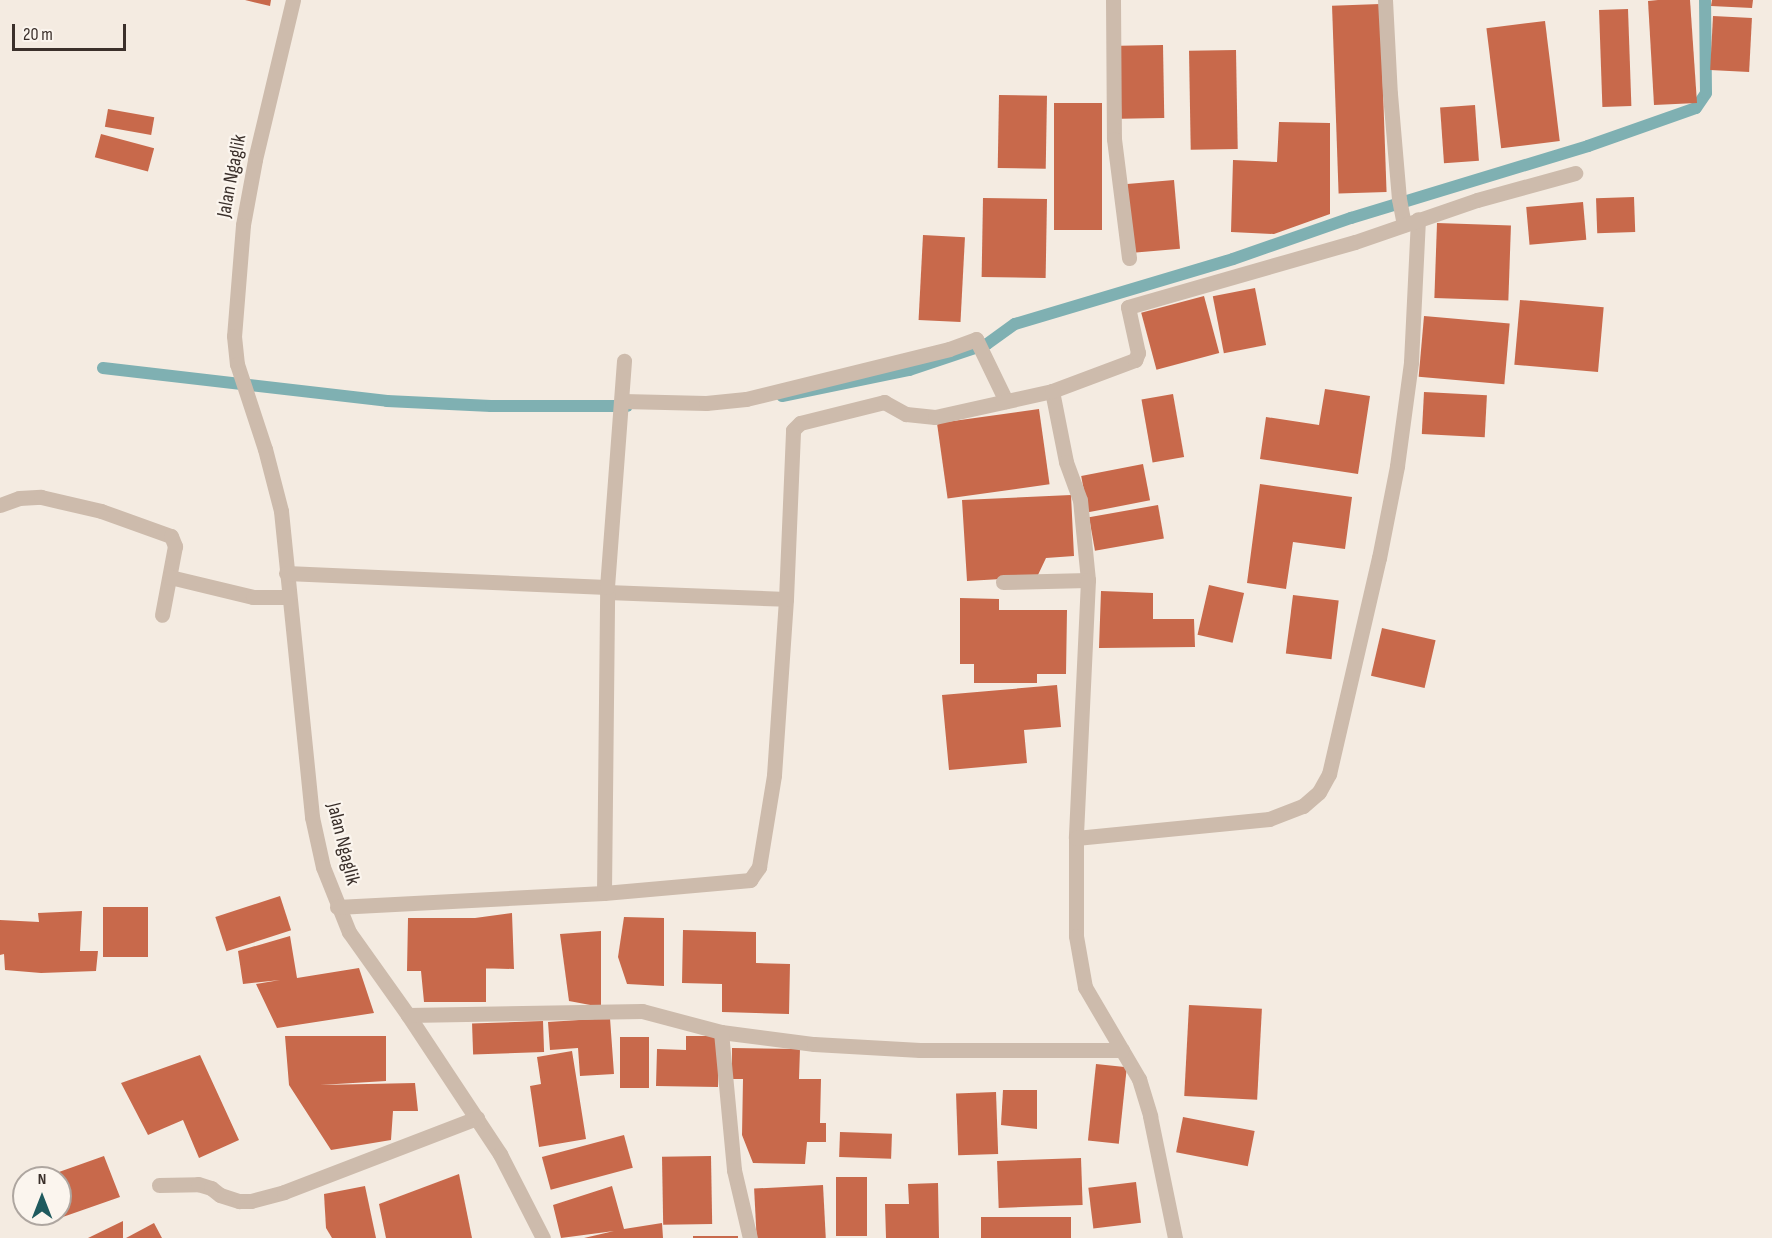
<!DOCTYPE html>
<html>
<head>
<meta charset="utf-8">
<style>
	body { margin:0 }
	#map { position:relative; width:1772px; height:1238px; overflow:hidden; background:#f4ebe1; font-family:"Sofia Sans Condensed",sans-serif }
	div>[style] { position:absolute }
	.stream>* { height:12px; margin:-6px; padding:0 6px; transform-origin:6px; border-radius:6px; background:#7fb0b2 }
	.building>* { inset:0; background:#c8694b; transform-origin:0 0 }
	.minor>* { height:15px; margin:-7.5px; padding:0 7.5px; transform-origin:7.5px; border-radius:7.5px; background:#cdbbac }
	span { translate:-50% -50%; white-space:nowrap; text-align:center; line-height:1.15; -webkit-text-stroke:4.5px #fbf5ee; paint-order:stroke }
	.street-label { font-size:20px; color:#3b302b }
	.north { position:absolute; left:12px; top:1166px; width:60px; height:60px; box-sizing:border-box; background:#fbf5ee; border:2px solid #aea6a0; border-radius:50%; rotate:0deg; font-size:16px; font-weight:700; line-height:24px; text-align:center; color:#3b302b }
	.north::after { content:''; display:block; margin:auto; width:21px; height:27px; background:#1f5a5e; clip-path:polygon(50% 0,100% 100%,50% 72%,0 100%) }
	.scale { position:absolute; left:12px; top:24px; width:114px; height:27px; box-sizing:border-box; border:3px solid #3b302b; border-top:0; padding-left:8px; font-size:18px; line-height:21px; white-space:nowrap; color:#3b302b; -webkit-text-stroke:4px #fbf5ee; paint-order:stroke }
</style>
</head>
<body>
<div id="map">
	<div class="stream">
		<div style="left:103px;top:368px;width:286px;rotate:6.6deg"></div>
		<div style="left:387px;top:401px;width:104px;rotate:2.8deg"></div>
		<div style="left:491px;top:406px;width:136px"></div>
		<div style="left:782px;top:396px;width:130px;rotate:-11.6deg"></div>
		<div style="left:909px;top:370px;width:82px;rotate:-18.4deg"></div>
		<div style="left:987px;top:344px;width:34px;rotate:-36deg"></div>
		<div style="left:1015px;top:324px;width:227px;rotate:-16.6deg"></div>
		<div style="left:1233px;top:259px;width:125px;rotate:-19.2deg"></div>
		<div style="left:1351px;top:218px;width:248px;rotate:-16.9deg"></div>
		<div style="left:1588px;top:146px;width:114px;rotate:-19.4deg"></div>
		<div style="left:1696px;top:108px;width:18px;rotate:-56deg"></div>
		<div style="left:1706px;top:93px;width:93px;rotate:-90.6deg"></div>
	</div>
	<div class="building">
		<div style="clip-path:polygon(245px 0,271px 0,270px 6px)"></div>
		<div style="clip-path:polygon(1658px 0,1690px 0,1697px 103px,1654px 105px,1648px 1px)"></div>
		<div style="clip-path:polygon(1712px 0,1753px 0,1752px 8px,1711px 6px)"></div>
		<div style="left:1380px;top:4px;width:188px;height:48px;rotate:88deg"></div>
		<div style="left:1628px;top:9px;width:97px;height:29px;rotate:88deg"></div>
		<div style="left:1713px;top:16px;width:39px;height:54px;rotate:3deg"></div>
		<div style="left:1545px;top:21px;width:121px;height:59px;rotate:83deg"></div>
		<div style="left:1163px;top:45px;width:73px;height:43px;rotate:89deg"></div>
		<div style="left:1236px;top:50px;width:99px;height:47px;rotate:89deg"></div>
		<div style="left:999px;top:95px;width:48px;height:73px;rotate:1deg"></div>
		<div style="left:1054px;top:103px;width:48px;height:127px"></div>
		<div style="left:1475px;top:105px;width:56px;height:35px;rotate:86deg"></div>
		<div style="left:108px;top:109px;width:47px;height:18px;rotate:10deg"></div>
		<div style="clip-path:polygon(1279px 122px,1330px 123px,1330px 214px,1274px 234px,1231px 232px,1233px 160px,1277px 162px)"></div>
		<div style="left:101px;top:134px;width:55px;height:24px;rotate:15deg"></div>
		<div style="left:1174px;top:180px;width:69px;height:47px;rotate:85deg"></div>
		<div style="left:1634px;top:197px;width:35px;height:38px;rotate:88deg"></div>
		<div style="left:983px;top:198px;width:64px;height:79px;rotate:1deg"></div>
		<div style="left:1583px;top:202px;width:38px;height:57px;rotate:85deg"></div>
		<div style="left:1437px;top:223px;width:74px;height:75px;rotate:2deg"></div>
		<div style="left:923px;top:235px;width:42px;height:85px;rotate:3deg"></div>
		<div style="left:1255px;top:288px;width:58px;height:43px;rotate:79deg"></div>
		<div style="left:1204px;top:296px;width:59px;height:65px;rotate:75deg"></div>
		<div style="left:1520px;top:300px;width:84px;height:65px;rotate:5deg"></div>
		<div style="left:1424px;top:316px;width:86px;height:61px;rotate:5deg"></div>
		<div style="clip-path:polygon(1325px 389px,1370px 396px,1358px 474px,1260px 459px,1266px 417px,1319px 425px)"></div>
		<div style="left:1424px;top:392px;width:63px;height:42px;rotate:3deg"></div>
		<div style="left:1173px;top:394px;width:64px;height:32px;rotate:80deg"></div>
		<div style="left:1039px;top:409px;width:76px;height:103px;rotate:82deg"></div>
		<div style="left:1143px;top:464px;width:37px;height:63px;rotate:79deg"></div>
		<div style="clip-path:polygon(1260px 484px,1352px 497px,1345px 549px,1293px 542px,1286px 589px,1247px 583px)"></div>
		<div style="clip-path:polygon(1071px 495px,1074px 556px,1046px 558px,1037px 577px,967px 581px,962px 500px)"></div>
		<div style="left:1158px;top:505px;width:34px;height:70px;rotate:80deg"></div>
		<div style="left:1209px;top:585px;width:36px;height:51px;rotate:13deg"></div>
		<div style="clip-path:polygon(1101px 591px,1153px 593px,1153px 619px,1194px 619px,1195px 647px,1099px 648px)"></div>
		<div style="left:1293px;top:595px;width:46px;height:59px;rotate:7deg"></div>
		<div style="clip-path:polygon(960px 598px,999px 599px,999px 610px,1067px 610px,1066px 674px,1037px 674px,1037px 683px,974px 683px,974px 664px,960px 664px)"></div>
		<div style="left:1382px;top:628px;width:55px;height:49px;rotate:13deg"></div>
		<div style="clip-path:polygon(1057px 685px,1061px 727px,1024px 730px,1027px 763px,949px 770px,942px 695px)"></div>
		<div style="left:280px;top:896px;width:36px;height:68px;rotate:72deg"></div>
		<div style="left:103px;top:907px;width:45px;height:50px"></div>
		<div style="clip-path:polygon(82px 911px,80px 951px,98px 951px,96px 971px,41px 973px,5px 970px,4px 954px,0 955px,0 920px,39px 922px,38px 913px)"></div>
		<div style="clip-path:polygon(512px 913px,514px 969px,478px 968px,469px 968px,486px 968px,486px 1002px,424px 1002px,421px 971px,407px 971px,408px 918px,475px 918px)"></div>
		<div style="clip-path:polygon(624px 917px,664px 918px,664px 986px,627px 984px,618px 957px)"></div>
		<div style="clip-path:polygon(683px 930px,756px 932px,756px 963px,790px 964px,789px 1014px,722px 1012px,722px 984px,682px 983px)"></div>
		<div style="clip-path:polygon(601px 931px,601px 1007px,569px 1001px,560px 934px)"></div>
		<div style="clip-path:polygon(290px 936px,297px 978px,359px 968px,374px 1013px,277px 1028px,256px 984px,280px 980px,243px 984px,238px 951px)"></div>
		<div style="left:1189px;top:1005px;width:73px;height:91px;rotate:3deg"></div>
		<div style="clip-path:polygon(610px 1018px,614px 1074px,580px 1076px,578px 1048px,550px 1050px,548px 1022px)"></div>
		<div style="left:543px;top:1021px;width:31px;height:71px;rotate:88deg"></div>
		<div style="clip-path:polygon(285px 1036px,386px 1036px,386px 1081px,320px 1085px,415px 1083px,418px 1111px,393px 1111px,391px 1140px,331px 1150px,289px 1085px)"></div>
		<div style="clip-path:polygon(686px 1036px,719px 1036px,718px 1087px,656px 1086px,657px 1049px,686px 1050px)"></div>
		<div style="left:620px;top:1037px;width:29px;height:51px"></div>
		<div style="clip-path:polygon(732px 1048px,800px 1049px,799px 1079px,821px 1079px,820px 1123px,826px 1123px,826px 1142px,807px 1142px,805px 1164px,753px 1163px,742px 1135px,743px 1079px,732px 1079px)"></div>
		<div style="clip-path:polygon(572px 1051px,586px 1139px,539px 1147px,530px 1086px,541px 1084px,537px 1057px)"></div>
		<div style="clip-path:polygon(200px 1055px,239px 1140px,199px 1158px,183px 1120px,148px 1135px,121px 1083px)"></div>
		<div style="left:1096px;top:1064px;width:31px;height:77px;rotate:6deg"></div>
		<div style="clip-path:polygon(1003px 1090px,1037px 1090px,1037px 1129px,1001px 1125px)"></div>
		<div style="left:996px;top:1092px;width:62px;height:40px;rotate:88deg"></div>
		<div style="left:1183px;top:1117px;width:73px;height:36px;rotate:11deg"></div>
		<div style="left:840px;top:1132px;width:52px;height:25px;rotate:2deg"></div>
		<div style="left:624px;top:1135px;width:34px;height:85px;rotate:75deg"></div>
		<div style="clip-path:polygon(104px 1156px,120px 1197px,57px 1219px,55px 1214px,60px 1214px,60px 1178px,42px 1178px)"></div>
		<div style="left:711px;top:1156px;width:68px;height:49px;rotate:89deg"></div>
		<div style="left:1081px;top:1158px;width:47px;height:84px;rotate:88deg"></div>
		<div style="clip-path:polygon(459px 1174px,472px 1238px,386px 1238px,379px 1204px)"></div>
		<div style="left:836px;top:1177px;width:31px;height:59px"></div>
		<div style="left:1136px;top:1182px;width:41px;height:48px;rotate:83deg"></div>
		<div style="clip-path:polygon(938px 1183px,939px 1238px,886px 1238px,885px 1204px,909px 1204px,908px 1184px)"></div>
		<div style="left:823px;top:1185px;width:53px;height:69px;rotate:87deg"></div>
		<div style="clip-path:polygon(365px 1186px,376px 1238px,332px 1238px,326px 1228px,324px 1194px)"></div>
		<div style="clip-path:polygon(612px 1186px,624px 1229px,662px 1223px,663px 1238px,584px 1238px,614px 1231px,561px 1238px,553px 1205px)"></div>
		<div style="left:981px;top:1217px;width:90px;height:21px"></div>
		<div style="clip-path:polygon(123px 1221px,123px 1238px,88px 1238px)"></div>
		<div style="clip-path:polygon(154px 1223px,162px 1238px,126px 1238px)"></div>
		<div style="left:693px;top:1236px;width:45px;height:2px"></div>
	</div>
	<div class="minor">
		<div style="left:293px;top:0;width:164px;rotate:103.4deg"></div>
		<div style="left:255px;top:160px;width:66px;rotate:100.5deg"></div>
		<div style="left:243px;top:225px;width:111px;rotate:94.6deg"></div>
		<div style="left:234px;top:336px;width:28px;rotate:84deg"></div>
		<div style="left:237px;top:364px;width:89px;rotate:71.8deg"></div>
		<div style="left:265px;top:449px;width:64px;rotate:75.5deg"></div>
		<div style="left:281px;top:511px;width:308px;rotate:84.2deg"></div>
		<div style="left:312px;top:817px;width:51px;rotate:77.6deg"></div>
		<div style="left:323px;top:867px;width:70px;rotate:68.2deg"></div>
		<div style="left:349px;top:932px;width:102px;rotate:54.6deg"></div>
		<div style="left:408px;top:1015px;width:167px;rotate:56.5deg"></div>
		<div style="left:500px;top:1154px;width:94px;rotate:62.9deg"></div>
		<div style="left:1113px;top:0;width:139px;rotate:89.6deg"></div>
		<div style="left:1114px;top:139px;width:120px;rotate:82.8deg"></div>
		<div style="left:1385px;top:0;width:94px;rotate:87deg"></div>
		<div style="left:1390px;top:94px;width:105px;rotate:85.1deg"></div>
		<div style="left:1399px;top:199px;width:26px;rotate:79deg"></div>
		<div style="left:1052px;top:391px;width:72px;rotate:78.8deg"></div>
		<div style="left:1066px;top:462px;width:40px;rotate:69.8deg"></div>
		<div style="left:1080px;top:500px;width:80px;rotate:84.3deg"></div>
		<div style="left:623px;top:401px;width:83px;rotate:1.4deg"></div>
		<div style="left:706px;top:403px;width:40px;rotate:-5.7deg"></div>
		<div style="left:746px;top:399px;width:209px;rotate:-13.8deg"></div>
		<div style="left:949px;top:349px;width:29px;rotate:-20deg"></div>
		<div style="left:976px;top:339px;width:69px;rotate:64.2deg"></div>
		<div style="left:0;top:505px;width:20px;rotate:-20deg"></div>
		<div style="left:19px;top:498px;width:22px;rotate:-3deg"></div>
		<div style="left:41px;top:497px;width:62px;rotate:13.1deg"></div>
		<div style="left:101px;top:511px;width:74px;rotate:19.7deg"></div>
		<div style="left:171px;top:536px;width:11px;rotate:68deg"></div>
		<div style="left:175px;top:546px;width:70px;rotate:100.7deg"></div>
		<div style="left:286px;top:573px;width:321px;rotate:2.5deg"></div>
		<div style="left:170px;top:577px;width:85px;rotate:13.5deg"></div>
		<div style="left:253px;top:597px;width:36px"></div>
		<div style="left:1003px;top:582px;width:85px;rotate:-1.3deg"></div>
		<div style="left:1088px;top:580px;width:258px;rotate:92.7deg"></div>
		<div style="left:1076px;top:838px;width:98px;rotate:90deg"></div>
		<div style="left:1076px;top:936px;width:52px;rotate:80deg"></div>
		<div style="left:1085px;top:987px;width:107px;rotate:59.6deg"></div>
		<div style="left:1139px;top:1079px;width:39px;rotate:73deg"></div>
		<div style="left:1150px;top:1116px;width:125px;rotate:78.4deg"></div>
		<div style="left:607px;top:592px;width:179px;rotate:2.2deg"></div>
		<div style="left:1076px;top:838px;width:194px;rotate:-5.6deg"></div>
		<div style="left:1269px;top:819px;width:36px;rotate:-21deg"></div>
		<div style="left:1303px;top:806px;width:21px;rotate:-41deg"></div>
		<div style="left:1319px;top:792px;width:21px;rotate:-61deg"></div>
		<div style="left:1329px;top:774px;width:222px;rotate:-77deg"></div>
		<div style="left:1379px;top:558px;width:94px;rotate:-78.9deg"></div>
		<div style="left:1397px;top:466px;width:105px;rotate:-82.3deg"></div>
		<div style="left:1411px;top:362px;width:143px;rotate:-87.2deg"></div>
		<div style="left:604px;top:893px;width:306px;rotate:-89.4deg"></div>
		<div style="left:607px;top:587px;width:227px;rotate:-85.7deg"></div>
		<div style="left:337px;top:907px;width:267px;rotate:-3deg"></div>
		<div style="left:604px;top:893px;width:147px;rotate:-5.1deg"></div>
		<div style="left:750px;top:880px;width:16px;rotate:-55deg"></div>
		<div style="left:759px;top:867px;width:93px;rotate:-80.7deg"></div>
		<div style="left:774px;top:775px;width:176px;rotate:-86.1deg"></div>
		<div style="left:786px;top:599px;width:169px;rotate:-87.6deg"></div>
		<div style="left:793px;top:430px;width:10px;rotate:-45deg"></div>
		<div style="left:800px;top:423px;width:87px;rotate:-14deg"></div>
		<div style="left:884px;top:402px;width:25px;rotate:29deg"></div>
		<div style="left:906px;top:414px;width:29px;rotate:6deg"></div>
		<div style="left:935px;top:417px;width:120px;rotate:-12.5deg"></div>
		<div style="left:1052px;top:391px;width:89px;rotate:-20.5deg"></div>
		<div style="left:1135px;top:360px;width:8px;rotate:-67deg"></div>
		<div style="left:1138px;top:353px;width:47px;rotate:-102.3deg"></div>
		<div style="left:1128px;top:307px;width:236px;rotate:-16deg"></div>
		<div style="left:1355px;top:242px;width:129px;rotate:-19deg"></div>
		<div style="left:1477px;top:200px;width:102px;rotate:-15.4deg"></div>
		<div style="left:408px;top:1015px;width:234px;rotate:-1deg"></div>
		<div style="left:642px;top:1011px;width:82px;rotate:14.9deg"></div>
		<div style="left:721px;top:1032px;width:94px;rotate:7.4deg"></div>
		<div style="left:814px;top:1044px;width:106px;rotate:3.2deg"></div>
		<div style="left:920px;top:1050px;width:202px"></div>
		<div style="left:721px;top:1032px;width:139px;rotate:84.6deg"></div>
		<div style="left:734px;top:1170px;width:70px;rotate:76.8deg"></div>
		<div style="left:159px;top:1185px;width:39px;rotate:-1deg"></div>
		<div style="left:198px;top:1184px;width:14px;rotate:17deg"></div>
		<div style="left:211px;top:1188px;width:11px;rotate:38deg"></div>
		<div style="left:220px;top:1195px;width:20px;rotate:18deg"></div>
		<div style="left:239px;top:1201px;width:12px"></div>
		<div style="left:251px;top:1201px;width:34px;rotate:-15deg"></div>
		<div style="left:284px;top:1192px;width:207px;rotate:-21deg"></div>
	</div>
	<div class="street-label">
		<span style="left:232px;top:176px;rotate:-79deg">Jalan Ngaglik</span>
		<span style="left:343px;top:844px;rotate:76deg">Jalan Ngaglik</span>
	</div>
	<div class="north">N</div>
	<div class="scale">20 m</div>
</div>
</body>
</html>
